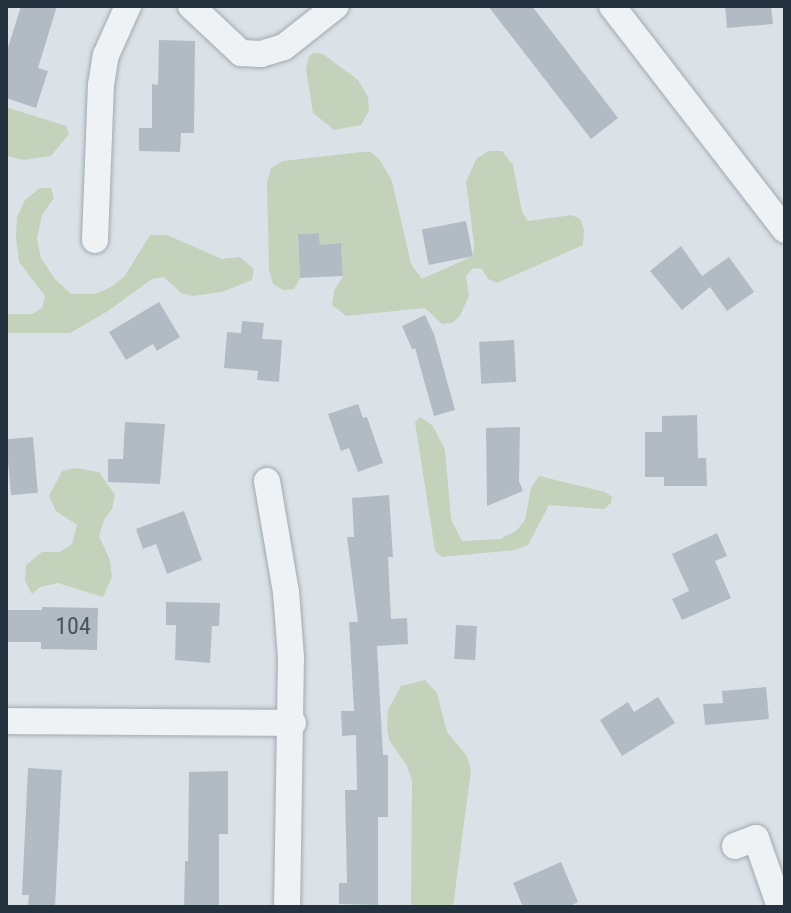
<!DOCTYPE html>
<html>
<head>
<meta charset="utf-8">
<style>
	body { margin:0 }
	#map { position:relative; width:791px; height:913px; overflow:hidden; background:#dbe2e7; font-family:"Roboto Condensed",sans-serif }
	div>[style] { position:absolute }
	.green>* { inset:0; background:#c4d2bc }
	.building>* { inset:0; background:#b2bbc4; transform-origin:0 0 }
	.roads { filter:drop-shadow(0 0 2px #a0a9b1) drop-shadow(0 0 2px #a0a9b1) }
	.minor>* { height:26px; margin:-13px; padding:0 13px; transform-origin:13px; border-radius:13px; background:#eef2f5 }
	span { translate:-50% -50%; white-space:nowrap; text-align:center; line-height:1.15; -webkit-text-stroke:6px #ebf0f5; paint-order:stroke }
	.number-label { font-size:24px; color:#485460 }
	.number-label span { -webkit-text-stroke-width:0 }
	.frame { position:absolute; inset:0; border:8px solid #24313e; pointer-events:none }
</style>
</head>
<body>
<div id="map">
	<div class="green">
		<div style="clip-path:polygon(314px 53px,323px 54px,358px 80px,368px 97px,369px 111px,361px 125px,334px 130px,313px 113px,306px 69px,309px 56px)"></div>
		<div style="clip-path:polygon(6px 107px,66px 126px,69px 134px,51px 156px,24px 160px,6px 156px)"></div>
		<div style="clip-path:polygon(488px 151px,502px 151px,513px 165px,522px 212px,528px 221px,572px 215px,580px 219px,584px 230px,583px 245px,497px 283px,488px 279px,482px 269px,473px 268px,466px 276px,469px 296px,460px 316px,452px 323px,442px 324px,425px 308px,346px 316px,332px 305px,334px 291px,343px 276px,341px 244px,320px 245px,319px 233px,298px 234px,300px 278px,294px 289px,283px 290px,273px 284px,269px 270px,267px 183px,271px 168px,283px 161px,361px 152px,371px 152px,380px 160px,392px 181px,411px 264px,422px 279px,473px 256px,474px 243px,466px 182px,476px 159px)"></div>
		<div style="clip-path:polygon(40px 188px,51px 188px,54px 198px,42px 215px,37px 238px,41px 258px,55px 279px,71px 294px,95px 294px,111px 287px,124px 277px,150px 235px,167px 235px,222px 259px,240px 257px,254px 269px,252px 280px,222px 292px,192px 296px,181px 293px,164px 277px,152px 279px,108px 311px,70px 333px,6px 333px,6px 314px,32px 314px,42px 308px,45px 296px,19px 262px,16px 237px,17px 217px,25px 200px)"></div>
		<div style="clip-path:polygon(420px 417px,433px 426px,445px 450px,451px 519px,462px 541px,500px 539px,516px 531px,525px 520px,531px 488px,539px 476px,605px 492px,612px 497px,611px 503px,604px 509px,549px 505px,528px 545px,515px 550px,442px 557px,435px 551px,415px 422px)"></div>
		<div style="clip-path:polygon(75px 468px,99px 472px,115px 495px,112px 509px,104px 520px,99px 536px,110px 560px,112px 577px,103px 597px,58px 583px,40px 587px,32px 594px,25px 581px,26px 565px,42px 552px,60px 552px,72px 544px,77px 525px,56px 511px,49px 496px,62px 471px)"></div>
		<div style="clip-path:polygon(425px 680px,437px 693px,447px 732px,467px 756px,471px 770px,453px 907px,411px 907px,412px 781px,407px 766px,389px 740px,387px 726px,388px 710px,401px 686px)"></div>
	</div>
	<div class="building">
		<div style="clip-path:polygon(21px 6px,57px 6px,38px 68px,48px 71px,36px 108px,6px 98px,6px 54px)"></div>
		<div style="clip-path:polygon(488px 6px,532px 6px,618px 118px,591px 139px)"></div>
		<div style="clip-path:polygon(725px 6px,771px 6px,773px 24px,727px 28px)"></div>
		<div style="clip-path:polygon(159px 40px,195px 41px,194px 133px,181px 133px,180px 152px,139px 151px,139px 128px,152px 128px,152px 84px,158px 85px)"></div>
		<div style="left:466px;top:221px;width:36px;height:45px;rotate:79deg"></div>
		<div style="clip-path:polygon(319px 233px,320px 245px,341px 243px,343px 276px,300px 278px,298px 234px)"></div>
		<div style="clip-path:polygon(681px 246px,702px 276px,729px 257px,754px 292px,727px 311px,710px 287px,682px 310px,650px 271px)"></div>
		<div style="clip-path:polygon(159px 302px,180px 337px,157px 351px,153px 344px,126px 360px,109px 332px)"></div>
		<div style="clip-path:polygon(425px 315px,434px 334px,455px 410px,434px 416px,415px 348px,412px 349px,402px 326px)"></div>
		<div style="clip-path:polygon(242px 321px,264px 323px,262px 339px,282px 340px,279px 382px,257px 380px,258px 371px,224px 368px,227px 332px,241px 333px)"></div>
		<div style="left:514px;top:340px;width:42px;height:35px;rotate:87deg"></div>
		<div style="clip-path:polygon(358px 404px,363px 418px,367px 417px,383px 463px,358px 472px,349px 448px,341px 451px,328px 414px)"></div>
		<div style="clip-path:polygon(697px 415px,698px 458px,706px 458px,707px 486px,664px 486px,664px 477px,645px 477px,645px 432px,662px 432px,662px 416px)"></div>
		<div style="clip-path:polygon(125px 422px,165px 424px,160px 484px,108px 482px,108px 459px,123px 459px)"></div>
		<div style="clip-path:polygon(520px 427px,519px 481px,523px 491px,487px 506px,486px 428px)"></div>
		<div style="left:33px;top:437px;width:56px;height:27px;rotate:85deg"></div>
		<div style="clip-path:polygon(389px 495px,393px 557px,388px 557px,391px 619px,407px 618px,408px 644px,377px 646px,383px 755px,388px 755px,388px 817px,378px 817px,378px 905px,339px 904px,339px 883px,347px 883px,345px 790px,357px 790px,356px 735px,342px 736px,341px 711px,354px 711px,349px 622px,358px 622px,347px 537px,354px 537px,352px 498px)"></div>
		<div style="clip-path:polygon(184px 511px,202px 560px,167px 574px,156px 544px,143px 549px,136px 529px)"></div>
		<div style="clip-path:polygon(717px 533px,727px 556px,715px 561px,731px 598px,682px 620px,672px 599px,689px 591px,672px 554px)"></div>
		<div style="clip-path:polygon(166px 602px,220px 603px,219px 626px,212px 626px,210px 663px,175px 660px,176px 625px,166px 625px)"></div>
		<div style="clip-path:polygon(42px 607px,98px 608px,97px 650px,41px 649px,41px 642px,6px 642px,6px 610px,42px 610px)"></div>
		<div style="left:456px;top:625px;width:21px;height:34px;rotate:3deg"></div>
		<div style="clip-path:polygon(766px 687px,769px 719px,705px 725px,703px 704px,723px 703px,722px 691px)"></div>
		<div style="clip-path:polygon(658px 697px,675px 723px,622px 756px,600px 720px,628px 702px,634px 712px)"></div>
		<div style="clip-path:polygon(28px 768px,62px 770px,55px 907px,28px 907px,29px 895px,22px 895px)"></div>
		<div style="clip-path:polygon(228px 771px,228px 834px,219px 834px,219px 907px,184px 907px,185px 861px,188px 861px,189px 772px)"></div>
		<div style="clip-path:polygon(561px 862px,578px 902px,568px 907px,523px 907px,513px 883px)"></div>
	</div>
	<div class="roads">
		<div class="minor">
			<div style="left:191px;top:6px;width:69px;rotate:43.2deg"></div>
			<div style="left:241px;top:53px;width:20px;rotate:3deg"></div>
			<div style="left:261px;top:54px;width:24px;rotate:-17deg"></div>
			<div style="left:284px;top:47px;width:66px;rotate:-38.3deg"></div>
			<div style="left:612px;top:6px;width:283px;rotate:52.3deg"></div>
			<div style="left:95px;top:240px;width:155px;rotate:-87.8deg"></div>
			<div style="left:101px;top:85px;width:30px;rotate:-81deg"></div>
			<div style="left:106px;top:55px;width:54px;rotate:-65.8deg"></div>
			<div style="left:267px;top:481px;width:113px;rotate:80.3deg"></div>
			<div style="left:286px;top:592px;width:65px;rotate:85.6deg"></div>
			<div style="left:291px;top:657px;width:250px;rotate:90.9deg"></div>
			<div style="left:6px;top:721px;width:287px;rotate:0.4deg"></div>
			<div style="left:735px;top:846px;width:22px;rotate:-21deg"></div>
			<div style="left:756px;top:838px;width:73px;rotate:70.8deg"></div>
		</div>
	</div>
	<div class="number-label">
		<span style="left:73px;top:627px">104</span>
	</div>
	<div class="frame"></div>
</div>
</body>
</html>
